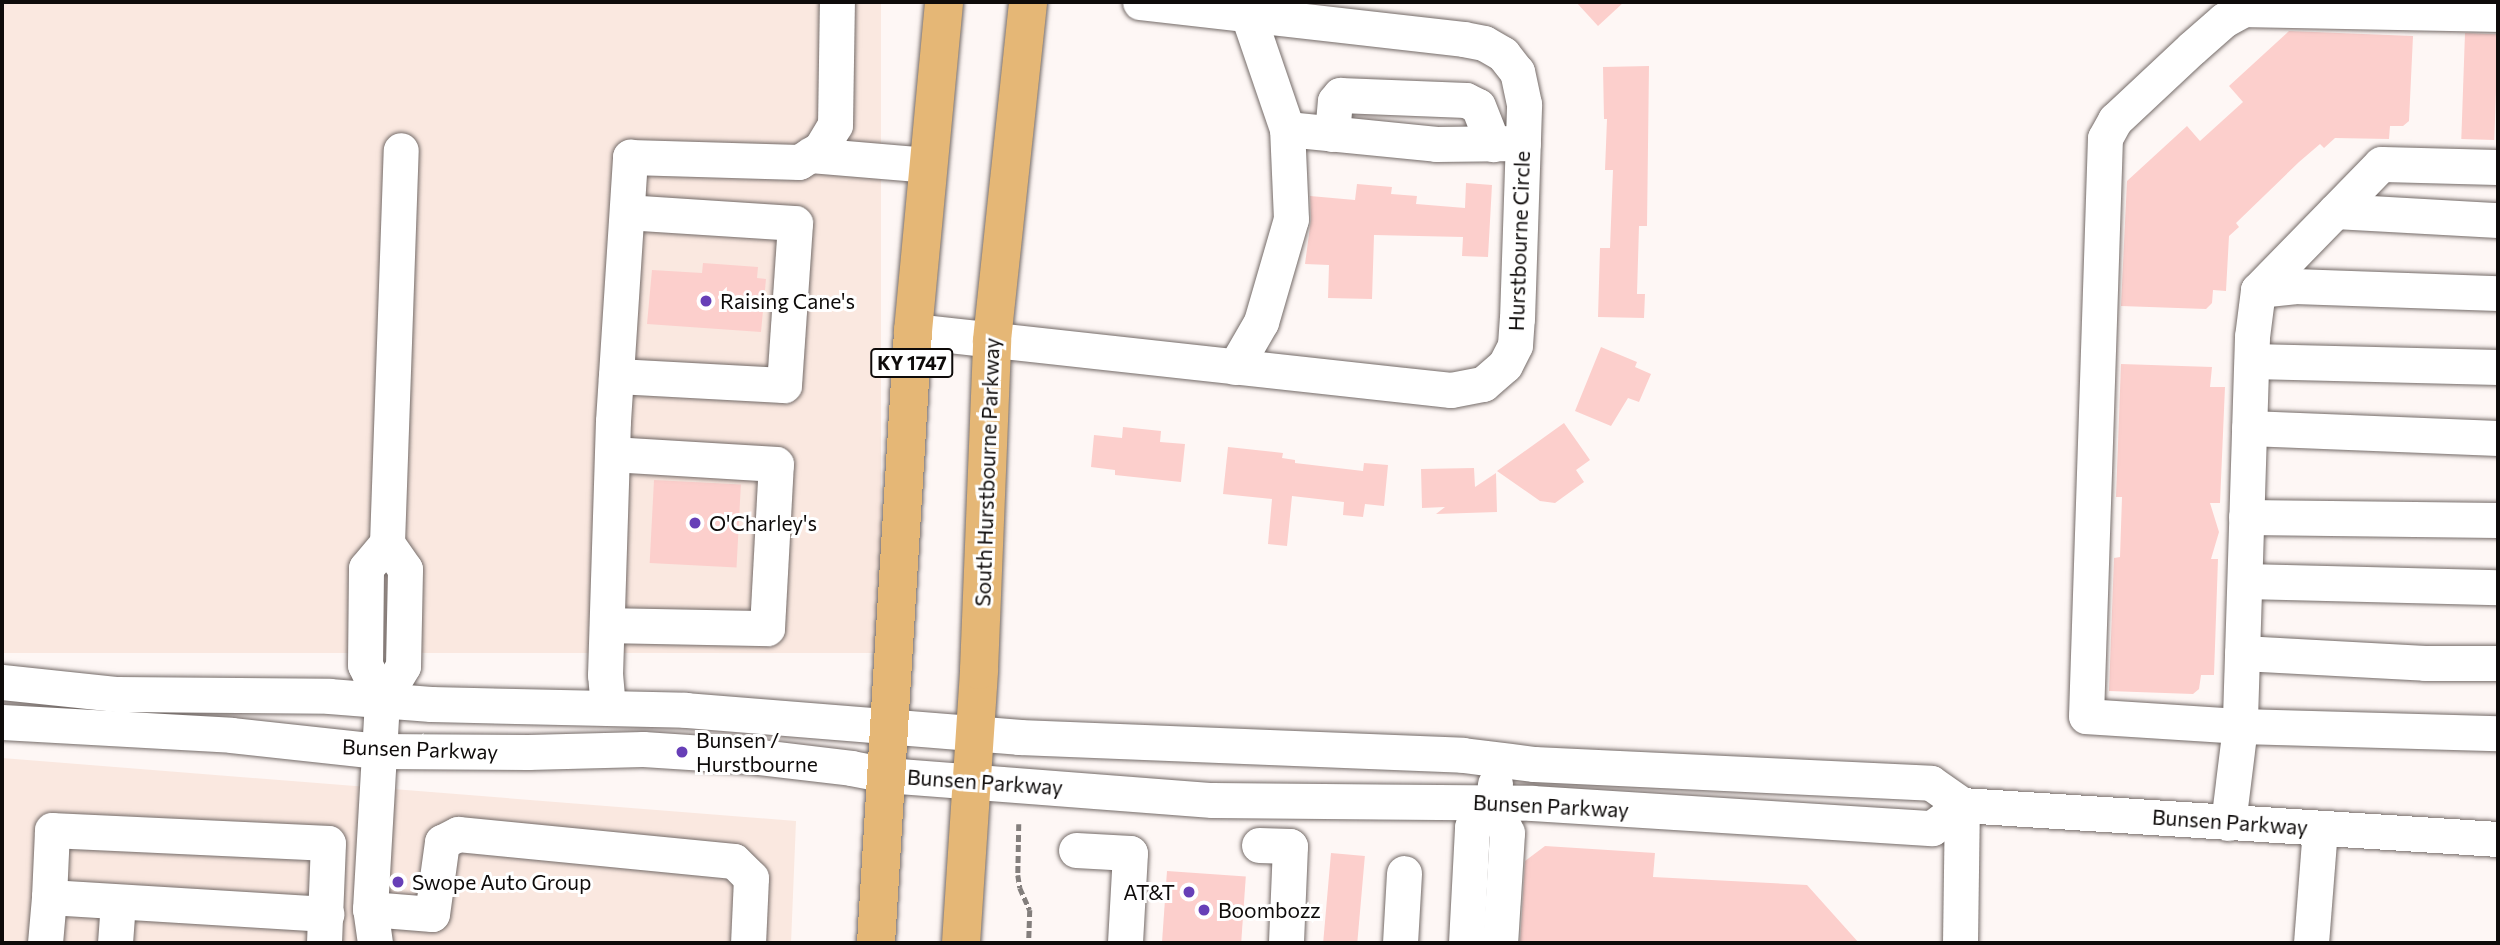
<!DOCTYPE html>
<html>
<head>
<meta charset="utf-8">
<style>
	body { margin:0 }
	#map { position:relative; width:2500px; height:945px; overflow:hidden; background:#fef7f5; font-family:Commissioner,sans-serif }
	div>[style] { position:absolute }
	.built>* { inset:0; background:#fae8e0; transform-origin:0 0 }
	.building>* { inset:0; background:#fccfcc; transform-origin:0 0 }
	.path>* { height:4.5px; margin-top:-2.25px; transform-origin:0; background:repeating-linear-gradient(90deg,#837e7c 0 7px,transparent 0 10.5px) }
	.roads { filter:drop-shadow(0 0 2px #746b68) drop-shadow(0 0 2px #746b68) }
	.minor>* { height:35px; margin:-17.5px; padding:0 17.5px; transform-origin:17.5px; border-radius:17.5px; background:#fff }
	.major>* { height:38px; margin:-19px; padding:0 19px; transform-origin:19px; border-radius:19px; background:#e5b776 }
	.dots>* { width:19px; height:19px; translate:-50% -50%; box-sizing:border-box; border:4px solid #fff; border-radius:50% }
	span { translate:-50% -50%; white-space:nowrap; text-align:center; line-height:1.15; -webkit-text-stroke:6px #fff; paint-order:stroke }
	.shield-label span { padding:2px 5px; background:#fff; border:2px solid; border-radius:5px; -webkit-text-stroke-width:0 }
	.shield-label { font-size:19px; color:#0e0b0a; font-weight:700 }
	.street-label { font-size:21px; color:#0e0b0a }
	.poi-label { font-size:21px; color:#0e0b0a }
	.left { translate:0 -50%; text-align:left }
	.right { translate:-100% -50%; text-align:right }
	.frame { position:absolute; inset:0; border:4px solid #0e0b0a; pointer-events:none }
</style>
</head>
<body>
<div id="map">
	<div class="built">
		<div style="left:2px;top:2px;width:879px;height:651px"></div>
		<div style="clip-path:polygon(2px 758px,796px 821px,791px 943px,2px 943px)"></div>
	</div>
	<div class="building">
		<div style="clip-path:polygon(1576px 2px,1624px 2px,1598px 26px)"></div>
		<div style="clip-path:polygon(2289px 31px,2413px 36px,2409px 121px,2403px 126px,2390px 126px,2389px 139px,2335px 138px,2324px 148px,2320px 144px,2299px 162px,2236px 223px,2239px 227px,2229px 236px,2226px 291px,2213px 290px,2212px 303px,2206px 309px,2121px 306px,2127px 181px,2187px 126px,2200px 141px,2243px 102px,2229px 86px)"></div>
		<div style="left:2465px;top:33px;width:33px;height:106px;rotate:2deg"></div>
		<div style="clip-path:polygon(1649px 66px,1647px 226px,1639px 226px,1637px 294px,1645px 294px,1644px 318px,1598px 317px,1600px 248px,1610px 248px,1613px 170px,1605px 170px,1607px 119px,1604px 119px,1603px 67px)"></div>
		<div style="clip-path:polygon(1466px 183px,1492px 185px,1488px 257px,1462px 256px,1463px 237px,1374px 235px,1372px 299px,1328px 298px,1329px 265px,1305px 264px,1311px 219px,1310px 196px,1355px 200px,1357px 184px,1392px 187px,1391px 194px,1417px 196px,1416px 204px,1465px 208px)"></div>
		<div style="clip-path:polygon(703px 263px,758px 267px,757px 278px,766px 279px,761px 332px,647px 324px,652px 270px,702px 273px)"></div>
		<div style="clip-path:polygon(1601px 347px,1637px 362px,1635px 367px,1651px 374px,1639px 402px,1628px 398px,1611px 426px,1575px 411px)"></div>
		<div style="clip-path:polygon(2121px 364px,2212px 367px,2210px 387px,2225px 387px,2220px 503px,2210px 503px,2219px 532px,2211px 559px,2218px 559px,2214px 675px,2201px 675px,2199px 689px,2193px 694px,2109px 691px,2114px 558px,2120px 557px,2122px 497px,2116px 497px)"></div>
		<div style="clip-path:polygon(1564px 423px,1590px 460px,1576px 470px,1584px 482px,1555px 503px,1540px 501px,1497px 471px)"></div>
		<div style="clip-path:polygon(1123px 427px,1161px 431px,1160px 442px,1185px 444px,1181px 482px,1115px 475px,1115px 470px,1091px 467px,1094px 435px,1122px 438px)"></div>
		<div style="clip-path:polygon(1228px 447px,1283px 453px,1282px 458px,1295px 460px,1295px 463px,1363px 471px,1364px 463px,1388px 465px,1384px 506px,1365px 504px,1363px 517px,1343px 515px,1344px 502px,1292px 496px,1287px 546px,1268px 544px,1272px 499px,1223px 494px)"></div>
		<div style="clip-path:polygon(1474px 468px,1475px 487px,1496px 473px,1497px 512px,1436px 514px,1445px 507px,1422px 508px,1421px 469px)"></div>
		<div style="left:654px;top:480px;width:87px;height:83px;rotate:3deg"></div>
		<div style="clip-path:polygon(1545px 846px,1655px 853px,1653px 877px,1807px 885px,1859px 943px,1520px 943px,1525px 861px)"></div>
		<div style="left:1331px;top:853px;width:34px;height:90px;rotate:5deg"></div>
		<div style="left:1167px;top:871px;width:79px;height:72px;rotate:4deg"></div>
	</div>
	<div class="path">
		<div style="left:1019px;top:824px;width:51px;rotate:91.1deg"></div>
		<div style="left:1018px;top:875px;width:13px;rotate:81deg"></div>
		<div style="left:1020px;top:888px;width:24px;rotate:66deg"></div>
		<div style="left:1030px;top:910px;width:33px;rotate:92deg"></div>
	</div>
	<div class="roads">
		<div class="minor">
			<div style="left:1248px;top:15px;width:120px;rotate:71.1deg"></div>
			<div style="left:1287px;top:129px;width:150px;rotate:5.7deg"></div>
			<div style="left:1436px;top:144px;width:87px;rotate:-0.7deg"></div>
			<div style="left:1332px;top:134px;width:33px;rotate:-85deg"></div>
			<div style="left:1335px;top:101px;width:8px;rotate:-50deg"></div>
			<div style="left:1340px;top:95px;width:126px;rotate:2.3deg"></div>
			<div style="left:1466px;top:100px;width:13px;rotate:27deg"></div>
			<div style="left:1478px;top:106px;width:41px;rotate:68.5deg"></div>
			<div style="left:810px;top:155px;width:118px;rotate:4.8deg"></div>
			<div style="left:2498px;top:167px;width:117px;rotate:-178.5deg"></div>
			<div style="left:2381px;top:164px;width:176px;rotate:134.3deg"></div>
			<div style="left:2258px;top:290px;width:47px;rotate:97.3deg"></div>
			<div style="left:2252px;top:337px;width:389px;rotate:91.8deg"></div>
			<div style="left:2240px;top:726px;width:258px;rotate:1.6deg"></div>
			<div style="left:2335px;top:211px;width:163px;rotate:3.2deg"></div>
			<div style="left:2258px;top:290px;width:36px;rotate:-6deg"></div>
			<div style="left:2294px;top:286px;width:204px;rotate:2deg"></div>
			<div style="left:913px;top:331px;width:541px;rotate:6.26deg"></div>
			<div style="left:1451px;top:390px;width:33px;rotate:-11deg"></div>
			<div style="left:1483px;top:384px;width:29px;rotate:-41deg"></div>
			<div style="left:1505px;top:365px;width:22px;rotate:-63deg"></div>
			<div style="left:1515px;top:345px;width:26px;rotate:-86deg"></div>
			<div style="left:1517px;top:319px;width:215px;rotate:-88.1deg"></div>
			<div style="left:1524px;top:104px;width:33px;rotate:-102deg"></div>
			<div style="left:1517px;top:72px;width:23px;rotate:-128deg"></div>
			<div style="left:1503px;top:54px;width:22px;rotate:-150deg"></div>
			<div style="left:1484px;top:43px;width:21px;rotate:-169deg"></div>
			<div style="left:1463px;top:39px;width:325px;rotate:-173.5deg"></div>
			<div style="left:2252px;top:361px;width:246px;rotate:1.4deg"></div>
			<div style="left:1235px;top:367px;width:52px;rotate:-60deg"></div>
			<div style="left:1261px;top:322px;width:107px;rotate:-73.8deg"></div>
			<div style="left:1291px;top:219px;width:90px;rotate:-92.5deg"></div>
			<div style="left:616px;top:376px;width:168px;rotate:3.1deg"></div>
			<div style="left:784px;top:385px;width:162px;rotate:-86.1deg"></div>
			<div style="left:795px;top:223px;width:168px;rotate:-176.3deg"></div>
			<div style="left:2249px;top:428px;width:249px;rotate:2.3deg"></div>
			<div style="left:2246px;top:517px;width:252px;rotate:0.7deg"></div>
			<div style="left:2245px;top:581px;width:253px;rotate:1.4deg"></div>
			<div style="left:607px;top:625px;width:160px;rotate:1.1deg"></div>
			<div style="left:767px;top:628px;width:164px;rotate:-86.9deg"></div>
			<div style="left:776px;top:464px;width:164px;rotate:-176.5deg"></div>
			<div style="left:2242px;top:653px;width:183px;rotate:3.1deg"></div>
			<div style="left:2425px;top:663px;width:73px"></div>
			<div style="left:2px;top:682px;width:116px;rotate:6deg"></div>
			<div style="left:117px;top:694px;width:212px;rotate:0.5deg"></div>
			<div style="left:329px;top:696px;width:102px;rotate:4.5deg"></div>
			<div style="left:431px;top:704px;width:255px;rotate:1.3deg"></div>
			<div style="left:686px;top:710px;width:334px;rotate:4.6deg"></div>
			<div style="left:1019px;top:737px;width:444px;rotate:2.3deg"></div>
			<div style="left:1463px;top:755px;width:72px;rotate:7.2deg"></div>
			<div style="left:1534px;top:764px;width:397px;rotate:2.7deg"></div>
			<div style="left:1931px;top:783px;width:38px;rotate:35deg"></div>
			<div style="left:1962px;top:805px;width:537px;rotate:3.63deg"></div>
			<div style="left:382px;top:701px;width:40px;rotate:-115deg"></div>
			<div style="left:365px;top:665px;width:97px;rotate:-89.4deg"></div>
			<div style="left:366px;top:568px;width:33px;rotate:-50deg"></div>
			<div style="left:387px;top:543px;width:393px;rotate:-88deg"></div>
			<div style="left:608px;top:708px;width:33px;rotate:-95deg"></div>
			<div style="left:605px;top:675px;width:254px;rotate:-88.2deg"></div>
			<div style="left:613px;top:421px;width:265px;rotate:-86.3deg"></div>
			<div style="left:630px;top:157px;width:169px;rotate:1.7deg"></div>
			<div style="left:799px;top:162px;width:26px;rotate:-32deg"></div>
			<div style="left:821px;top:148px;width:27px;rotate:-59deg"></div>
			<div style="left:835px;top:125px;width:123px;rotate:-89.1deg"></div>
			<div style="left:2px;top:722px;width:229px;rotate:3.2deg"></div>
			<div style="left:231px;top:735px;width:148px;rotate:6.2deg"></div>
			<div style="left:378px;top:751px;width:150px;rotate:0.4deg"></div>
			<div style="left:528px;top:752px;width:115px;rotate:-1.5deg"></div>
			<div style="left:643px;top:749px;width:108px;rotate:3.7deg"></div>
			<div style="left:751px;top:756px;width:101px;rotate:6.8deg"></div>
			<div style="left:851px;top:768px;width:36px;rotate:11deg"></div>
			<div style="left:886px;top:775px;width:327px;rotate:4.4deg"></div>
			<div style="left:1212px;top:800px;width:320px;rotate:0.5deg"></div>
			<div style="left:1532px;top:803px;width:401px;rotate:3.6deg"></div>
			<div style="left:1932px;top:828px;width:38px;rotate:-37deg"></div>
			<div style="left:1495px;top:784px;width:19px;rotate:96deg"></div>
			<div style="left:1493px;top:803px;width:33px;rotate:65deg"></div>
			<div style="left:1507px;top:833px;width:110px;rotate:93.6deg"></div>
			<div style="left:2228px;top:823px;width:98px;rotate:-82.9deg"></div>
			<div style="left:2240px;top:726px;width:154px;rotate:-176.3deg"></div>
			<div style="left:2086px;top:716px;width:578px;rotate:-88.12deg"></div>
			<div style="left:2105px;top:138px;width:21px;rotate:-61deg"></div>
			<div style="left:2115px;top:120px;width:105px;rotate:-43.1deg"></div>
			<div style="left:2192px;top:48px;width:43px;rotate:-41.2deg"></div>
			<div style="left:2224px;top:20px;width:23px;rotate:-29deg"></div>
			<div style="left:2244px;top:9px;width:254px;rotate:1.1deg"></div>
			<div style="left:1259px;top:845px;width:31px;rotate:2deg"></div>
			<div style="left:1290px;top:846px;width:97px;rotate:92.4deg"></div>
			<div style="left:1076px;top:850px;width:54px;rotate:3.2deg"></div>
			<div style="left:1130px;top:853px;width:90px;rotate:93.2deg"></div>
			<div style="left:49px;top:897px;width:67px;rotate:-87.4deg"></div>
			<div style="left:52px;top:830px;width:276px;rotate:2.7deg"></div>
			<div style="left:328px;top:843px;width:100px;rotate:92.3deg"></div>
			<div style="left:370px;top:909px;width:62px;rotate:4.6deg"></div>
			<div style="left:432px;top:914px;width:73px;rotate:-82.1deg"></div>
			<div style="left:442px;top:842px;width:18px;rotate:-27deg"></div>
			<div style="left:458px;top:834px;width:277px;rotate:5.6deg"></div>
			<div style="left:734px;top:861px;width:24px;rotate:45deg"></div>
			<div style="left:751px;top:878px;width:65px;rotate:92.6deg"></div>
			<div style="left:45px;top:943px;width:46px;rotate:-85deg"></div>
			<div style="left:49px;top:897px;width:278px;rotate:3.5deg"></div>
			<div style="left:115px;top:943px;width:41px;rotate:-85.8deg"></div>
			<div style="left:375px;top:943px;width:34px;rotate:-98deg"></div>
			<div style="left:370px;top:909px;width:208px;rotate:-86.7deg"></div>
			<div style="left:382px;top:701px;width:41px;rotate:-59deg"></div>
			<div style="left:403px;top:666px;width:97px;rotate:-88.8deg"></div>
			<div style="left:405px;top:569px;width:32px;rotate:-125deg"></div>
			<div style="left:1400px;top:943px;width:70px;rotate:-86.7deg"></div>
			<div style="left:1466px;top:943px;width:116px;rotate:-87deg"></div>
			<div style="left:1472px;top:827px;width:32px;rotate:-49deg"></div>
			<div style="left:1960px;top:943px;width:138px;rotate:-89.2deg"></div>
			<div style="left:2311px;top:943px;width:115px;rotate:-85.5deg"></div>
		</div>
		<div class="major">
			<div style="left:876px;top:943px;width:613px;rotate:-86.54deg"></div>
			<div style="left:913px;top:331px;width:330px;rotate:-84.6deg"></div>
			<div style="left:961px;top:943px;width:274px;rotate:-86.2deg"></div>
			<div style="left:979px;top:670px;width:330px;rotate:-87.7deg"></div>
			<div style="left:992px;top:340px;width:340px;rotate:-83.9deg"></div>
		</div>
	</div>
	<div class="dots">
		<div style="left:706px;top:301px;background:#673fb7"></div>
		<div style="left:695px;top:523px;background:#673fb7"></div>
		<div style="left:682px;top:752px;background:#673fb7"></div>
		<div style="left:398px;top:882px;background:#673fb7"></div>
		<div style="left:1189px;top:892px;background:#673fb7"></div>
		<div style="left:1204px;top:910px;background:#673fb7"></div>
	</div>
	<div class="shield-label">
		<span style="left:912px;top:363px">KY 1747</span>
	</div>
	<div class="street-label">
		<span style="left:1519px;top:241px;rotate:-88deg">Hurstbourne Circle</span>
		<span style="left:987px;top:472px;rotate:-88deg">South Hurstbourne Parkway</span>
		<span style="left:420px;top:749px;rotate:2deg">Bunsen Parkway</span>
		<span style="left:985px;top:782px;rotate:4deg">Bunsen Parkway</span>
		<span style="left:1551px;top:806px;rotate:3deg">Bunsen Parkway</span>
		<span style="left:2230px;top:822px;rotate:4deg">Bunsen Parkway</span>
	</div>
	<div class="poi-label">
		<span class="left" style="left:720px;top:301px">Raising Cane's</span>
		<span class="left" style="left:709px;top:523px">O'Charley's</span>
		<span class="left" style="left:696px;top:752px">Bunsen /<br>Hurstbourne</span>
		<span class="left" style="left:412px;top:882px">Swope Auto Group</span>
		<span class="right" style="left:1175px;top:892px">AT&amp;T</span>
		<span class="left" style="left:1218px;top:910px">Boombozz</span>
	</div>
	<div class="frame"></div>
</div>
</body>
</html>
